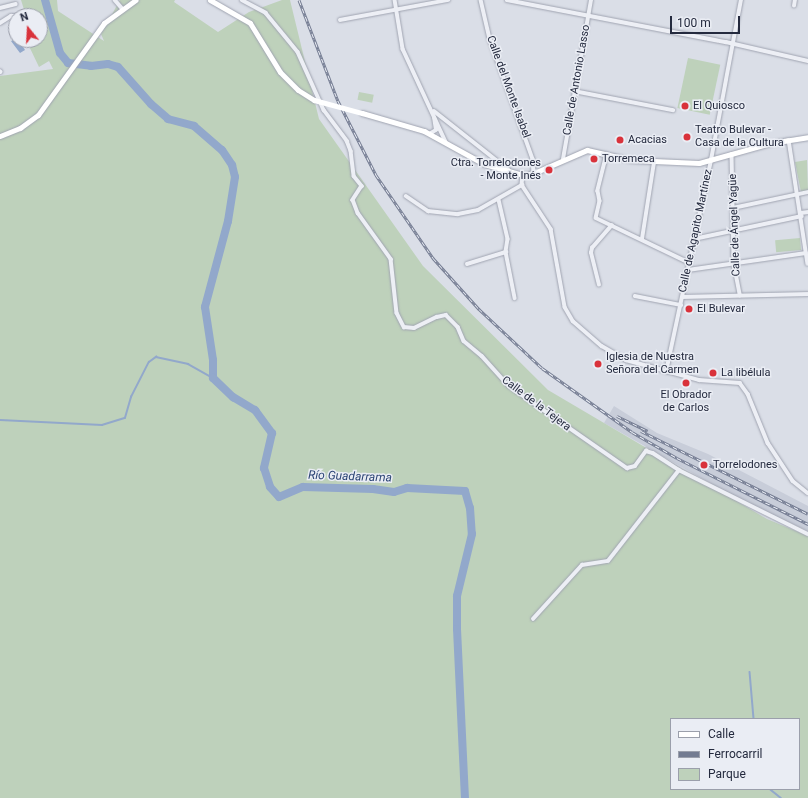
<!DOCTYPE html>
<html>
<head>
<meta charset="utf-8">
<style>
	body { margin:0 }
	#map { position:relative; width:808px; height:798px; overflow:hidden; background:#dadee7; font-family:Roboto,sans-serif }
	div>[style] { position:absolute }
	.built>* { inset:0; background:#c8cdd9 }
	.green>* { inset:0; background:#bed1bb; transform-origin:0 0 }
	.water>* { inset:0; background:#92a8cb }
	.stream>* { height:1.5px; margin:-0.75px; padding:0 0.75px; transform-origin:0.75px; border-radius:0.75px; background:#92a8cb }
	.river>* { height:8px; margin:-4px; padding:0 4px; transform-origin:4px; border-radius:4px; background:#92a8cb }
	.roads { filter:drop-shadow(0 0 1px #a0a4b1) drop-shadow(0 0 1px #a0a4b1) }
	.minor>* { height:3.5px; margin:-1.75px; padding:0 1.75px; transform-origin:1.75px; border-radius:1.75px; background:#edeff5 }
	.secondary>* { height:5px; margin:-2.5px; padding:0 2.5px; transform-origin:2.5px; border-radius:2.5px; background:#fff }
	.rail>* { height:3px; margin-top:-1.5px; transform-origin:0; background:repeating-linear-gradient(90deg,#eaedf4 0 4.5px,#737b91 0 9px); box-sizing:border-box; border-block:1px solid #737b91 }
	.secondary-bridge>* { height:5px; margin:-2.5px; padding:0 2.5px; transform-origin:2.5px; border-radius:2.5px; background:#fff }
	.dots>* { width:11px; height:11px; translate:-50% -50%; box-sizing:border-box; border:2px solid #eaedf4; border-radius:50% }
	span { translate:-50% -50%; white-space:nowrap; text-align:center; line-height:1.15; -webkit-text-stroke:3px #eaedf4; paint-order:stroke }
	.street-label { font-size:11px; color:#242a3e }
	.poi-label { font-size:11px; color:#242a3e }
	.left { translate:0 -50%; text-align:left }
	.right { translate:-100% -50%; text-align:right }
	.water-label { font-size:12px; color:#2b4474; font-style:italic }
	.legend { position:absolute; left:670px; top:718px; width:130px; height:72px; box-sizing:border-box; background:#eaedf4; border:1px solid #9b9fab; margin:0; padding:5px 7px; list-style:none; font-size:12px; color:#242a3e }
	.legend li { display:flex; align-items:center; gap:8px; height:20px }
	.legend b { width:20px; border:1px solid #9b9fab }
	.north { position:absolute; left:8px; top:8px; width:40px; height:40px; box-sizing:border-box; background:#eaedf4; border:1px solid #9b9fab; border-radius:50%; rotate:342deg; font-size:11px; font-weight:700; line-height:16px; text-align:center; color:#242a3e }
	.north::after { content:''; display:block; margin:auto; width:14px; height:18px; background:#d9323b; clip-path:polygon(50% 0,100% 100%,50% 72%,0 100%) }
	.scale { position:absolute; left:670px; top:16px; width:70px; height:18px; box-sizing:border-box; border:2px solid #242a3e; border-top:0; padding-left:5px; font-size:12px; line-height:14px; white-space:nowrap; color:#242a3e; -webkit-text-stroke:3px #eaedf4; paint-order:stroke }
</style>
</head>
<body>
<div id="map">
	<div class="built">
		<div style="clip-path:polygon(614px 406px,657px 433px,708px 454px,808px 506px,808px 531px,742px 501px,604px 423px)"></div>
	</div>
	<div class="green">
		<div style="clip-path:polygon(evenodd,21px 0,57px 0,58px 11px,104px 41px,101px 34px,120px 0,175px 0,174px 2px,218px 32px,249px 12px,282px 0,290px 0,319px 119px,423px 266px,548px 390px,767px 519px,808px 536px,808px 798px,0 798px,0 76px,53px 69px,49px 61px,39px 67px,28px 44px,40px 40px,40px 16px,26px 16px,21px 0,671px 719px,799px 719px,799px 789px,671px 789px,671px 719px)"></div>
		<div style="left:688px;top:58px;width:33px;height:51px;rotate:12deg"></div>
		<div style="left:359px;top:92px;width:15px;height:8px;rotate:11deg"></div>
		<div style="clip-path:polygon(807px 160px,808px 191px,801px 192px,795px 162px)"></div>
		<div style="left:800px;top:238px;width:12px;height:25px;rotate:85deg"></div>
	</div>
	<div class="water">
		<div style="clip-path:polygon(16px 39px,16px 40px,23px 40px,25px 42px,20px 42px,25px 50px,20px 53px,11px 41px)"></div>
	</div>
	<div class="stream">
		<div style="left:0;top:420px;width:102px;rotate:2.8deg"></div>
		<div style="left:102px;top:425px;width:24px;rotate:-17deg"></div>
		<div style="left:125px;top:418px;width:22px;rotate:-74deg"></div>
		<div style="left:131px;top:397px;width:39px;rotate:-63deg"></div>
		<div style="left:149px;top:362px;width:9px;rotate:-36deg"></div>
		<div style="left:156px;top:357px;width:33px;rotate:12deg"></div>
		<div style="left:188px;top:364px;width:29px;rotate:29deg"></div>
		<div style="left:750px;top:672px;width:47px;rotate:85.1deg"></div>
		<div style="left:770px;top:789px;width:14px;rotate:39deg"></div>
	</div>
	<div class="river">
		<div style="left:45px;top:0;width:55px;rotate:74.2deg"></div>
		<div style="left:60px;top:53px;width:13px;rotate:51deg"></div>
		<div style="left:68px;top:63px;width:23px;rotate:7deg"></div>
		<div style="left:91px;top:66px;width:17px;rotate:-7deg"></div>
		<div style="left:108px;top:64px;width:10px;rotate:17deg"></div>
		<div style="left:118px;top:67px;width:50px;rotate:48.3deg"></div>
		<div style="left:151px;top:104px;width:23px;rotate:41deg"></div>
		<div style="left:168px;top:119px;width:27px;rotate:15deg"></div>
		<div style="left:194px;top:126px;width:37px;rotate:41deg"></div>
		<div style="left:222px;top:150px;width:18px;rotate:56deg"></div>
		<div style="left:232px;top:165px;width:12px;rotate:76deg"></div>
		<div style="left:235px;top:177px;width:45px;rotate:99deg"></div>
		<div style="left:228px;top:221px;width:89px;rotate:105deg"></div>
		<div style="left:205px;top:307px;width:54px;rotate:81.4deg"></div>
		<div style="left:213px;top:360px;width:18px;rotate:90deg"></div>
		<div style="left:213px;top:378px;width:28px;rotate:44deg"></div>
		<div style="left:233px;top:397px;width:26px;rotate:31deg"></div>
		<div style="left:255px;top:410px;width:29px;rotate:54deg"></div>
		<div style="left:272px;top:433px;width:36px;rotate:103deg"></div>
		<div style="left:264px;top:468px;width:20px;rotate:72deg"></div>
		<div style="left:270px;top:487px;width:13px;rotate:48deg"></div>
		<div style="left:279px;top:497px;width:26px;rotate:-23deg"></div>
		<div style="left:303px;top:487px;width:70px;rotate:1.6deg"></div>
		<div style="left:373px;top:489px;width:21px;rotate:8deg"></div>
		<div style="left:394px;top:492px;width:14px;rotate:-17deg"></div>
		<div style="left:407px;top:488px;width:58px;rotate:3deg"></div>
		<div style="left:465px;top:491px;width:18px;rotate:74deg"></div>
		<div style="left:470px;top:508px;width:26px;rotate:86deg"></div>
		<div style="left:472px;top:534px;width:64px;rotate:103.6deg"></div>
		<div style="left:457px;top:596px;width:33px;rotate:90deg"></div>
		<div style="left:457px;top:629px;width:169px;rotate:87.3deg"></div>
	</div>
	<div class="roads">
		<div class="minor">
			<div style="left:115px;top:0;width:11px;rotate:49deg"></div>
			<div style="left:242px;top:0;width:27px;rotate:28deg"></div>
			<div style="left:266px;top:13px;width:50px;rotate:50.6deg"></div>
			<div style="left:298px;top:52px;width:64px;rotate:65.9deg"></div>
			<div style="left:324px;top:110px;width:39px;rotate:53deg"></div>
			<div style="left:347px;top:141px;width:11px;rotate:68deg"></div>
			<div style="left:351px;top:151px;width:25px;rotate:83deg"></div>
			<div style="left:354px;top:176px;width:13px;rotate:51deg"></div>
			<div style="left:362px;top:186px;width:17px;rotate:123deg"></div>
			<div style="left:353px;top:200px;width:14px;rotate:69deg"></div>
			<div style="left:358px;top:213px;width:57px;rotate:54.3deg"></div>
			<div style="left:391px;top:259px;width:54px;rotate:83.7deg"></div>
			<div style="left:397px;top:313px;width:16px;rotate:63deg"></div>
			<div style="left:404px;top:327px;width:10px;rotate:6deg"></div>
			<div style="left:414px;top:328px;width:25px;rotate:-26deg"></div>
			<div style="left:437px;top:317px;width:9px;rotate:-13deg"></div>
			<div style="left:446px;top:315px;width:17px;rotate:45deg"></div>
			<div style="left:458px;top:327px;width:15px;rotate:67deg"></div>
			<div style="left:464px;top:341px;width:23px;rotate:40deg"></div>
			<div style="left:482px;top:356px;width:40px;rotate:48deg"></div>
			<div style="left:509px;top:386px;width:144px;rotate:34.8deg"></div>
			<div style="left:627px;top:468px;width:8px;rotate:-14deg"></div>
			<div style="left:635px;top:466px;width:19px;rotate:-54deg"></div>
			<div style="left:646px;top:451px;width:7px;rotate:16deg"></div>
			<div style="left:653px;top:453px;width:31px;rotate:33deg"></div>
			<div style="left:679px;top:470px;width:144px;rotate:26.4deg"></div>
			<div style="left:395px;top:0;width:50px;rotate:80.7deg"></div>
			<div style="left:403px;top:49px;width:102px;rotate:65.2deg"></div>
			<div style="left:481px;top:0;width:40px;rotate:77deg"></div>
			<div style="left:490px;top:39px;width:127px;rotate:70.3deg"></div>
			<div style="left:533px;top:159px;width:14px;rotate:86deg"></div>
			<div style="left:507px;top:0;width:223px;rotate:10.9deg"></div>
			<div style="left:726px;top:42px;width:84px;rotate:13deg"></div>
			<div style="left:794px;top:6px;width:6px;rotate:-81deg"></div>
			<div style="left:0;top:8px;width:16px;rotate:-14deg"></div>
			<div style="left:340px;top:20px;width:110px;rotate:-10.5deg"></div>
			<div style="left:0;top:23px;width:13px;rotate:-32deg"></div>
			<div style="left:11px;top:16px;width:4px"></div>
			<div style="left:0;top:71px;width:1px;rotate:45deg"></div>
			<div style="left:574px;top:91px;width:101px;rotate:10.9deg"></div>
			<div style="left:434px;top:111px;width:95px;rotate:38.2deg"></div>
			<div style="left:431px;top:133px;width:6px;rotate:-31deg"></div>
			<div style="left:436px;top:130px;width:12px;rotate:-99deg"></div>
			<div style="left:789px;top:140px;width:125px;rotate:81.3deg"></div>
			<div style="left:607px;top:154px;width:38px;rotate:104deg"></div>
			<div style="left:598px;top:191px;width:10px;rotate:79deg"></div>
			<div style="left:600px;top:201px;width:17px;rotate:103deg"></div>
			<div style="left:596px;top:218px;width:104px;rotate:25.6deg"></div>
			<div style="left:732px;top:154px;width:109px;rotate:88.9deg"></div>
			<div style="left:734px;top:263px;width:33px;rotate:79deg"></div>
			<div style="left:563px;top:159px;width:161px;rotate:-80deg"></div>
			<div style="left:523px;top:175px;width:10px;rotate:96deg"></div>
			<div style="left:522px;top:185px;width:53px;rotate:56.6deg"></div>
			<div style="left:551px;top:229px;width:79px;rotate:79.8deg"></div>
			<div style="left:565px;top:307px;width:16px;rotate:60deg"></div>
			<div style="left:573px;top:321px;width:38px;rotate:41deg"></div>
			<div style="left:602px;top:346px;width:28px;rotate:30deg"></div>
			<div style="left:626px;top:360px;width:76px;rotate:15.3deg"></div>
			<div style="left:699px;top:380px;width:41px;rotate:4.2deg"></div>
			<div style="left:740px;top:383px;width:14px;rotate:54deg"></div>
			<div style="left:748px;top:394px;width:53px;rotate:67.8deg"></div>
			<div style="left:768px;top:443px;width:45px;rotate:56.7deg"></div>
			<div style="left:793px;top:481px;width:19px;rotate:39deg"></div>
			<div style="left:406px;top:196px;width:27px;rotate:34deg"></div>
			<div style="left:428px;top:211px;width:30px;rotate:6deg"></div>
			<div style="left:458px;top:214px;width:20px;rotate:-11deg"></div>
			<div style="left:478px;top:210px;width:51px;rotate:-29.6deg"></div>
			<div style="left:499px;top:200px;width:40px;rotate:77deg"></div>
			<div style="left:508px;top:239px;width:13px;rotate:99deg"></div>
			<div style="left:506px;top:252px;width:47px;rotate:78.9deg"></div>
			<div style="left:733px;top:208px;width:77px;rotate:-12deg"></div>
			<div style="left:801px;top:213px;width:7px;rotate:-8deg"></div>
			<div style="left:642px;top:239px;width:78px;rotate:-81.1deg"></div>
			<div style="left:694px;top:239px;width:110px;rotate:-12deg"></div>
			<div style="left:467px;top:264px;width:41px;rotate:-17.1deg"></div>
			<div style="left:688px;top:270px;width:119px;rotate:-8.2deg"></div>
			<div style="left:599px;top:285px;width:33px;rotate:-104deg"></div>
			<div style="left:591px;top:253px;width:5px;rotate:-79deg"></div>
			<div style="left:592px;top:248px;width:30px;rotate:-49deg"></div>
			<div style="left:635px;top:296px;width:47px;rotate:11.1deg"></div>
			<div style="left:683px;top:297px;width:125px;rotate:-1.4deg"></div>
			<div style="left:666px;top:372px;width:217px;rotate:-78deg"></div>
			<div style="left:711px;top:160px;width:163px;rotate:-79.4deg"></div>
			<div style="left:533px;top:619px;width:73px;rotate:-47.8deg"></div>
			<div style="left:582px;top:565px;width:26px;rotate:-9deg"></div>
			<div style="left:608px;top:561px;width:115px;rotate:-52deg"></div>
		</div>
		<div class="secondary">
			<div style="left:210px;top:0;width:46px;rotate:29.9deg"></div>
			<div style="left:250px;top:23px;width:57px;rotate:58.5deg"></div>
			<div style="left:280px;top:72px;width:25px;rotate:45deg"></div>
			<div style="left:298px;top:90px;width:19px;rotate:32deg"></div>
			<div style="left:362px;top:113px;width:65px;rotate:16.2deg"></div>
			<div style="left:424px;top:131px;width:68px;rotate:28.8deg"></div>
			<div style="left:484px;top:164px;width:41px;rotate:15.8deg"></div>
			<div style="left:523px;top:175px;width:11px;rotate:-10deg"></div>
			<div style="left:534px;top:173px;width:58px;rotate:-23.5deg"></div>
			<div style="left:587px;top:150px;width:45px;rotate:12.8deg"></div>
			<div style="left:631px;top:160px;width:68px;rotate:2.5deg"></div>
			<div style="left:699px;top:163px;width:75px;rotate:-15.5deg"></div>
			<div style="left:771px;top:143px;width:37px;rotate:-9deg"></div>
			<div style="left:0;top:136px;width:22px;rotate:-22deg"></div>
			<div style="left:20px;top:128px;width:22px;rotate:-36deg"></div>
			<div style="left:38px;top:115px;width:113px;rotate:-54.3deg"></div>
			<div style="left:104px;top:23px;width:39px;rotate:-36deg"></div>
		</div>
	</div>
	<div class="rail">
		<div style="left:299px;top:0;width:108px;rotate:68.9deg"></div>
		<div style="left:338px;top:101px;width:83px;rotate:62.8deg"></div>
		<div style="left:376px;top:175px;width:101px;rotate:55.5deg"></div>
		<div style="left:433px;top:258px;width:69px;rotate:48deg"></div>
		<div style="left:479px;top:309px;width:86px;rotate:43.1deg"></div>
		<div style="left:542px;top:368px;width:110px;rotate:35.4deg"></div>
		<div style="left:632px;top:432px;width:52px;rotate:30deg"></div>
		<div style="left:677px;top:458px;width:147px;rotate:26.7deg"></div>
		<div style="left:617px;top:416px;width:34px;rotate:26deg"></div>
		<div style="left:641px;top:431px;width:186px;rotate:26.4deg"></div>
	</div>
	<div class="secondary-bridge">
		<div style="left:314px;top:100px;width:50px;rotate:15.2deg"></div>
	</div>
	<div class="dots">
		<div style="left:685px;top:106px;background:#d9323b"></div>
		<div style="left:687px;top:137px;background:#d9323b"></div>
		<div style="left:620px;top:140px;background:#d9323b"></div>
		<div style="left:594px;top:159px;background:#d9323b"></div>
		<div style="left:549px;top:170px;background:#d9323b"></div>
		<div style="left:689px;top:309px;background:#d9323b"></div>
		<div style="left:598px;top:364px;background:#d9323b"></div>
		<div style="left:713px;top:373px;background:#d9323b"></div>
		<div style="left:686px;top:383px;background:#d9323b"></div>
		<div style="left:704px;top:465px;background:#d9323b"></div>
	</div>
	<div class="street-label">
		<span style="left:577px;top:80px;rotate:-80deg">Calle de Antonio Lasso</span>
		<span style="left:508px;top:87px;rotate:70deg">Calle del Monte Isabel</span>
		<span style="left:735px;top:225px;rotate:-92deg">Calle de Ángel Yagüe</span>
		<span style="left:696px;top:231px;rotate:-78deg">Calle de Agapito Martínez</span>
		<span style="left:536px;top:404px;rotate:37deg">Calle de la Tejera</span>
	</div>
	<div class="poi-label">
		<span class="left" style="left:693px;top:106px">El Quiosco</span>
		<span class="left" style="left:695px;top:137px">Teatro Bulevar -<br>Casa de la Cultura</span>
		<span class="left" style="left:628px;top:140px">Acacias</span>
		<span class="left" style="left:602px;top:159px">Torremeca</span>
		<span class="right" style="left:541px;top:170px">Ctra. Torrelodones<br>- Monte Inés</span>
		<span class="left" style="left:697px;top:309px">El Bulevar</span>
		<span class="left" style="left:606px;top:364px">Iglesia de Nuestra<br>Señora del Carmen</span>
		<span class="left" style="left:721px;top:373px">La libélula</span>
		<span style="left:686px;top:402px">El Obrador<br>de Carlos</span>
		<span class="left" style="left:713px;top:465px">Torrelodones</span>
	</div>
	<div class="water-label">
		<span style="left:350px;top:477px;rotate:2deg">Río Guadarrama</span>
	</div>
	<ul class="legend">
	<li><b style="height:5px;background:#fff"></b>Calle</li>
	<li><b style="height:5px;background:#737b91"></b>Ferrocarril</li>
	<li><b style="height:11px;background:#bed1bb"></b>Parque</li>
	</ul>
	<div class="north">N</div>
	<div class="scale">100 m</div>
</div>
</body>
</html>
